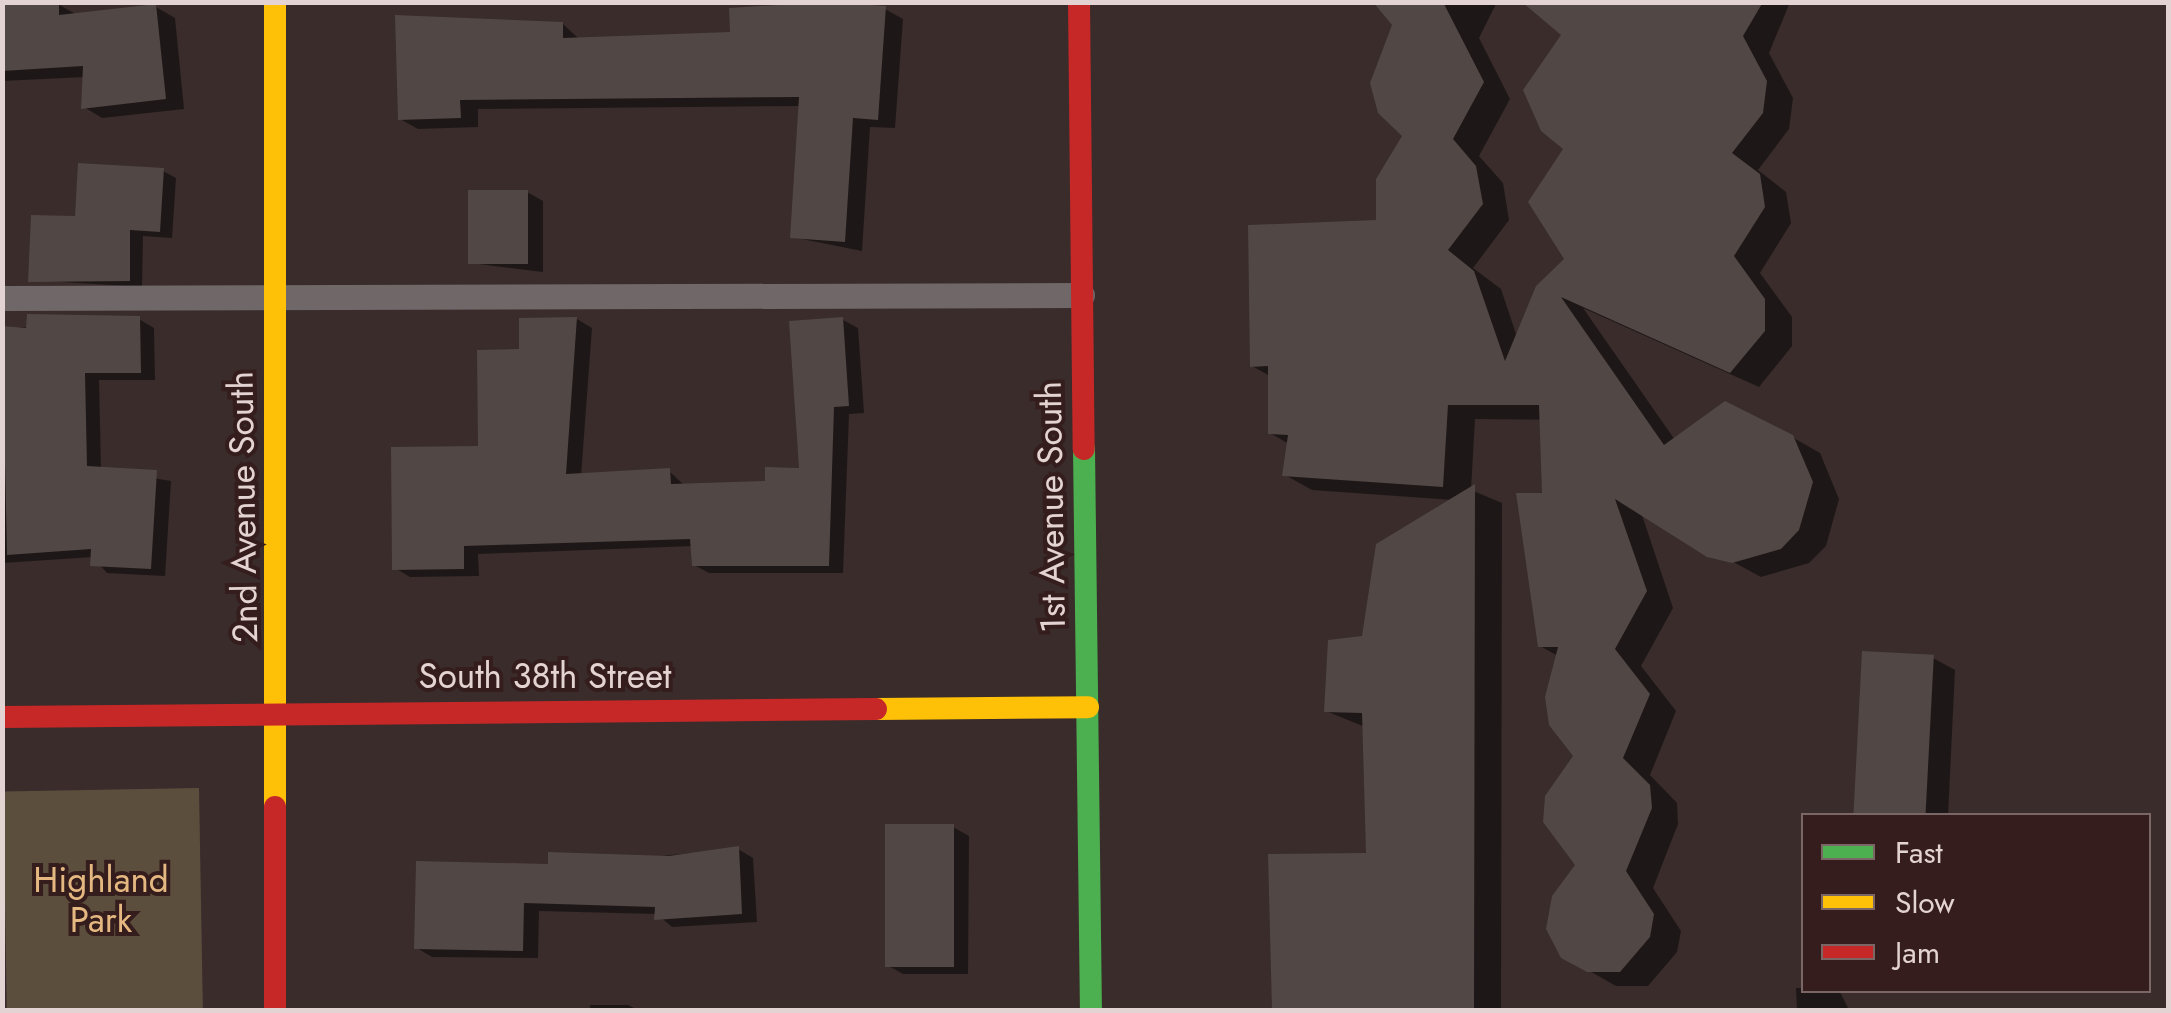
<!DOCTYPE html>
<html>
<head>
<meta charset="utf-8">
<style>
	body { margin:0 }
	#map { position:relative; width:2171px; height:1013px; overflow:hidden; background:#392c2b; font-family:Jost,sans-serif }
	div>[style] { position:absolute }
	.green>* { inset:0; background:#5c4e3d; transform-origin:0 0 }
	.shadow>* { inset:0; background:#0007 }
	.building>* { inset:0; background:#514744; transform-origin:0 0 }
	.lane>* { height:25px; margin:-12.5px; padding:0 12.5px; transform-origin:12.5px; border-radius:12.5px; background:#6f6768 }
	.fast>* { height:22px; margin:-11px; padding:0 11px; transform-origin:11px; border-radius:11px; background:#4caf50 }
	.slow>* { height:22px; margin:-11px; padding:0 11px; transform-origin:11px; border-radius:11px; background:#ffc107 }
	.jam>* { height:22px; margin:-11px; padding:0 11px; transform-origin:11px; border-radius:11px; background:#c62828 }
	span { translate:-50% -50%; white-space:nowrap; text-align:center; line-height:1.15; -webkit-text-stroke:8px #341d1c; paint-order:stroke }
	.street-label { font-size:35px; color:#e3d3d2 }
	.park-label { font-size:35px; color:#e4b880 }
	.frame { position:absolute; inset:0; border:5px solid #e3d3d2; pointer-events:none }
	.legend { position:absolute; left:1801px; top:813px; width:350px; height:180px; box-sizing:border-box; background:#341d1c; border:2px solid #7a6665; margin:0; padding:12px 18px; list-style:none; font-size:30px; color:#e3d3d2 }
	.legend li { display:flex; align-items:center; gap:20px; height:50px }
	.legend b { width:50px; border:2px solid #7a6665 }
</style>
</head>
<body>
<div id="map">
	<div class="green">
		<div style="left:199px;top:788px;width:222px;height:196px;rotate:89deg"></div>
	</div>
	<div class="shadow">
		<div style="clip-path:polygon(1376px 2px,1497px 2px,1479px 38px,1510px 99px,1479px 156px,1503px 183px,1509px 220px,1473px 268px,1501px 289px,1517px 337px,1568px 259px,1564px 34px,1537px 2px,1790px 2px,1769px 53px,1793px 98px,1789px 129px,1758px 170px,1786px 192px,1791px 223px,1760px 273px,1792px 317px,1792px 346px,1759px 387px,1583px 308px,1675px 440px,1792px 437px,1820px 453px,1839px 499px,1826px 546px,1809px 563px,1761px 577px,1641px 512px,1673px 608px,1641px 666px,1676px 711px,1650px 775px,1677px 803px,1678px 824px,1653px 888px,1681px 931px,1677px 952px,1648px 986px,1616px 986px,1563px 956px,1578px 865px,1576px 756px,1558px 656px,1540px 646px,1545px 496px,1603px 420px,1475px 419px,1471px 490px,1502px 503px,1501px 1010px,1275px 1010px,1270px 857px,1369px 855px,1365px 727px,1326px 711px,1453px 500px,1312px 490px,1285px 475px,1289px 444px,1270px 433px,1270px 376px,1252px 366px,1379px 223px,1405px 135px,1394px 25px)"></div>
		<div style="clip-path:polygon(58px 4px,77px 15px,156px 7px,175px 18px,184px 109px,102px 118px,84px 107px,85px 77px,2px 81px,2px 5px)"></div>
		<div style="clip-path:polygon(885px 9px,903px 19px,895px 128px,870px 127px,862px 251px,792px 237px,801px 106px,478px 109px,478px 127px,418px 129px,400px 119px,563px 24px,580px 40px,732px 34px)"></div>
		<div style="clip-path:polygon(163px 171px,176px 178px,172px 238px,143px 236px,142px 287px,31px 280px,78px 219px)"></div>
		<div style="clip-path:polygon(527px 192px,543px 201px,543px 272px,471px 263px)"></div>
		<div style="clip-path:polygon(139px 319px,154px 328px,155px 380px,99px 380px,101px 469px,171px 481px,165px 576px,107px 573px,93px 557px,2px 563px,2px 329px)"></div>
		<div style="clip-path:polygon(577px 319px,592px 328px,581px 476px,669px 471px,685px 486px,767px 484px,802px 471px,843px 320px,858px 328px,864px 413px,849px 414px,843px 573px,709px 573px,694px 565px,693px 546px,478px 554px,479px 576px,410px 577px,395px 568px,481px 449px,522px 351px)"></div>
		<div style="clip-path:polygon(1933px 658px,1955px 670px,1948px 816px,1856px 816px)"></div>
		<div style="clip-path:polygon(953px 827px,969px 836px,968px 974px,903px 974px,887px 965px)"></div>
		<div style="clip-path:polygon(738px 849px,753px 858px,757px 922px,672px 927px,657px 914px,539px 911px,538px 958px,432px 957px,417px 948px,550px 866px)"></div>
		<div style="clip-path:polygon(1796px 988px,1839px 990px,1849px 1010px,1797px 1010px)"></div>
		<div style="clip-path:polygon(590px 1005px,628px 1005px,638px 1010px,590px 1010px)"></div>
	</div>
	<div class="building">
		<div style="clip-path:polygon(59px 2px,59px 15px,156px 4px,166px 99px,81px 109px,83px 66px,2px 71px,2px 5px)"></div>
		<div style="clip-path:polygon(827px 2px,886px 6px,878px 120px,853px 118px,845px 242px,790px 238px,799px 97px,460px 100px,461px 118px,398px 120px,395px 15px,563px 22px,563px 38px,730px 32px,729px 8px)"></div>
		<div style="clip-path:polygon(1373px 2px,1443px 2px,1484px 82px,1453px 139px,1476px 166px,1483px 204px,1448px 250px,1474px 271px,1505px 361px,1536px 286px,1564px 259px,1528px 202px,1563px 149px,1541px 131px,1523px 90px,1561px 35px,1522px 2px,1763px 2px,1743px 36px,1767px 81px,1763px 113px,1732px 153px,1760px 174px,1765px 207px,1734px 256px,1765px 299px,1765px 331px,1730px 373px,1561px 297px,1664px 445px,1725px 401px,1793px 435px,1813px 482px,1799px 530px,1781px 549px,1732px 563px,1707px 557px,1615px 499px,1647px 591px,1615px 649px,1650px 694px,1623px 758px,1650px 785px,1652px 808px,1626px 871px,1654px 914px,1650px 937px,1620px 972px,1587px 972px,1561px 958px,1546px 929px,1552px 896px,1575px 865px,1543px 822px,1545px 796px,1573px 756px,1549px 725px,1545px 697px,1558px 647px,1538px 647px,1516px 493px,1542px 493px,1539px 405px,1448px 405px,1443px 487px,1282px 476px,1288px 435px,1268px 434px,1268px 366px,1250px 367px,1248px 225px,1376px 220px,1376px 179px,1402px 136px,1378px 113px,1370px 83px,1392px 25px)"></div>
		<div style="clip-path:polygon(78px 163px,164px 168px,160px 232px,130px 230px,130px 281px,28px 282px,31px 215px,75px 216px)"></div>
		<div style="left:468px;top:190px;width:60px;height:74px"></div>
		<div style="clip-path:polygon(27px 314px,140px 316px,141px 373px,85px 373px,87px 466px,157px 470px,151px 569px,90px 566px,91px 549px,7px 555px,2px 326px,26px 328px)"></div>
		<div style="clip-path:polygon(577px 317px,566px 474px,670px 468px,671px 484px,765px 481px,765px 467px,799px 468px,789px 321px,843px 317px,849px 406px,834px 407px,829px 566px,692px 566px,690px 539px,464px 546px,464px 569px,392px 570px,391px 447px,478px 446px,477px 350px,519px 349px,519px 318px)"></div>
		<div style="clip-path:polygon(1475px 484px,1474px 1010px,1272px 1010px,1268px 854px,1366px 853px,1362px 713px,1324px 712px,1328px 640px,1362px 636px,1376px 544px)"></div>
		<div style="left:1862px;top:651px;width:72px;height:165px;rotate:3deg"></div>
		<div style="left:885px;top:824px;width:69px;height:143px"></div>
		<div style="clip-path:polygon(739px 846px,742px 914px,654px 920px,655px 907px,524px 903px,523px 951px,414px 949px,416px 861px,548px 864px,548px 852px,669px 856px)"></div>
	</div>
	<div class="lane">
		<div style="left:2px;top:298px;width:1080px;rotate:-0.16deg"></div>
	</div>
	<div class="fast">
		<div style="left:1084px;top:449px;width:561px;rotate:89.29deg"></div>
	</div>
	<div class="slow">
		<div style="left:275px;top:2px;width:805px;rotate:90deg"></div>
		<div style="left:876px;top:709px;width:212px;rotate:-0.5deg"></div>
	</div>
	<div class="jam">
		<div style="left:1079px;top:2px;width:447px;rotate:89.4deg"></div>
		<div style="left:2px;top:717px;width:874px;rotate:-0.52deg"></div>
		<div style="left:275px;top:807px;width:203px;rotate:90deg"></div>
	</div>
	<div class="street-label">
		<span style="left:243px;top:507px;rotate:-91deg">2nd Avenue South</span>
		<span style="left:1051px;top:507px;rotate:-91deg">1st Avenue South</span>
		<span style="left:545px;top:676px">South 38th Street</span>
	</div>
	<div class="park-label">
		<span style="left:101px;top:900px">Highland<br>Park</span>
	</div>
	<div class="frame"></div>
	<ul class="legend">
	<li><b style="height:12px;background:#4caf50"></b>Fast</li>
	<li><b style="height:12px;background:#ffc107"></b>Slow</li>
	<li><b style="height:12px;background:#c62828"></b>Jam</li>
	</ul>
</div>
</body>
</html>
